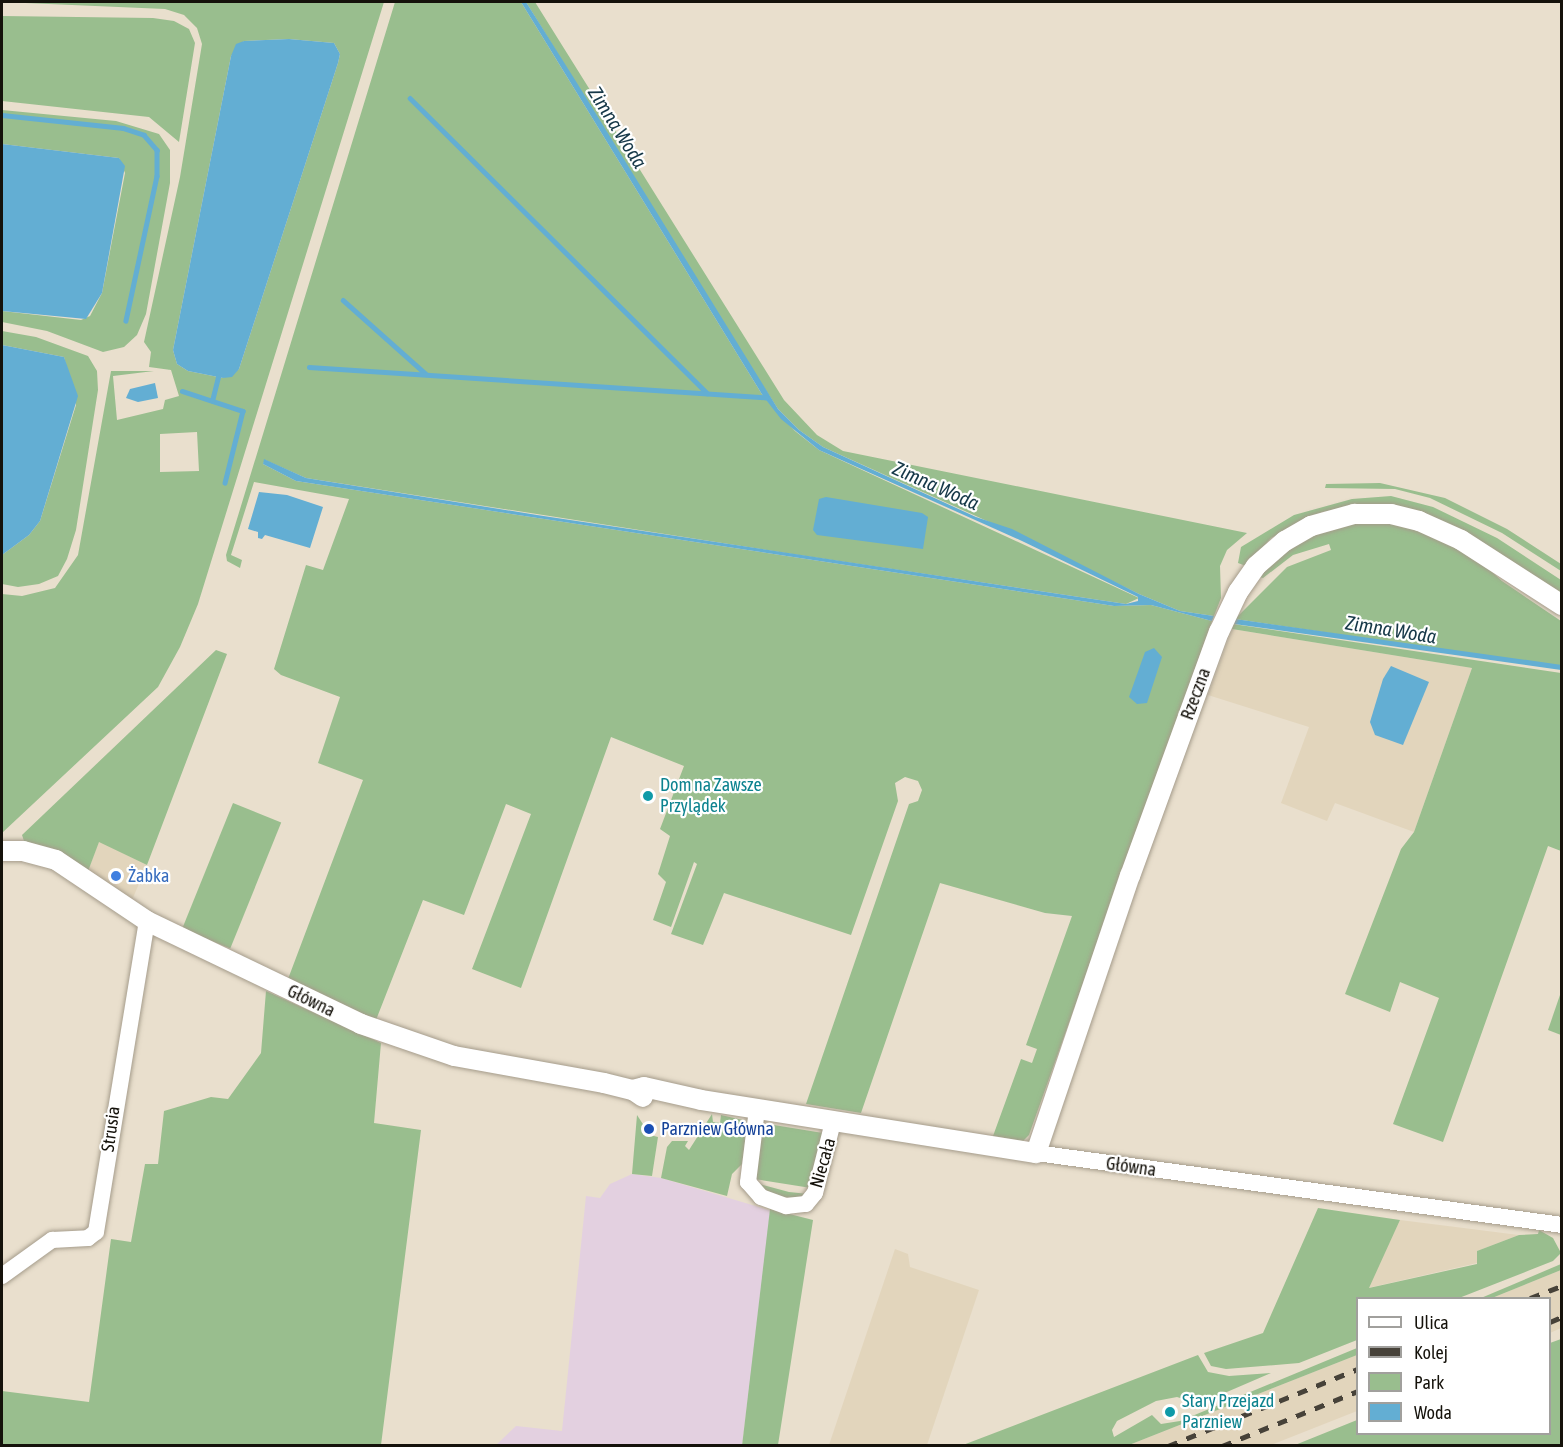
<!DOCTYPE html>
<html>
<head>
<meta charset="utf-8">
<style>
	body { margin:0 }
	#map { position:relative; width:1563px; height:1447px; overflow:hidden; background:#e9dfcd; font-family:"Asap Condensed",sans-serif }
	div>[style] { position:absolute }
	.built>* { inset:0; background:#e2d5bc }
	.industrial>* { inset:0; background:#e3d0e0 }
	.green>* { inset:0; background:#99be8e; transform-origin:0 0 }
	.water>* { inset:0; background:#63aed3; transform-origin:0 0 }
	.stream>* { height:4.5px; margin:-2.25px; padding:0 2.25px; transform-origin:2.25px; border-radius:2.25px; background:#63aed3 }
	.roads { filter:drop-shadow(0 0 2px #a59c8b) drop-shadow(0 0 2px #a59c8b) }
	.minor>* { height:16px; margin:-8px; padding:0 8px; transform-origin:8px; border-radius:8px; background:#fff }
	.tertiary>* { height:20px; margin:-10px; padding:0 10px; transform-origin:10px; border-radius:10px; background:#fff }
	.rail>* { height:4.5px; margin-top:-2.25px; transform-origin:0; background:repeating-linear-gradient(90deg,#474239 0 10px,transparent 0 20px) }
	.dots>* { width:16px; height:16px; translate:-50% -50%; box-sizing:border-box; border:3px solid #fff; border-radius:50% }
	span { translate:-50% -50%; white-space:nowrap; text-align:center; line-height:1.15; -webkit-text-stroke:4.5px #fff; paint-order:stroke }
	.street-label { font-size:18px; color:#15120b }
	.culture-label { font-size:18px; color:#0d838f }
	.left { translate:0 -50%; text-align:left }
	.shop-label { font-size:18px; color:#366cbe }
	.transit-label { font-size:18px; color:#164399 }
	.water-label { font-size:20px; color:#163848; font-style:italic }
	.frame { position:absolute; inset:0; border:3px solid #15120b; pointer-events:none }
	.legend { position:absolute; left:1356px; top:1297px; width:195px; height:138px; box-sizing:border-box; background:#fff; border:2px solid #a1a09d; margin:0; padding:8px 10px; list-style:none; font-size:18px; color:#15120b }
	.legend li { display:flex; align-items:center; gap:12px; height:30px }
	.legend b { width:30px; border:2px solid #a1a09d }
</style>
</head>
<body>
<div id="map">
	<div class="built">
		<div style="clip-path:polygon(1232px 629px,1472px 668px,1414px 832px,1335px 803px,1327px 821px,1281px 803px,1309px 727px,1208px 695px)"></div>
		<div style="clip-path:polygon(99px 841px,147px 865px,132px 900px,87px 874px)"></div>
		<div style="clip-path:polygon(1400px 1220px,1519px 1235px,1477px 1251px,1477px 1263px,1368px 1288px)"></div>
		<div style="clip-path:polygon(895px 1249px,908px 1254px,910px 1267px,979px 1290px,927px 1445px,829px 1445px)"></div>
		<div style="clip-path:polygon(1561px 1270px,1561px 1328px,1550px 1333px,1550px 1298px,1492px 1298px)"></div>
		<div style="clip-path:polygon(1357px 1355px,1357px 1411px,1271px 1445px,1129px 1445px)"></div>
	</div>
	<div class="industrial">
		<div style="clip-path:polygon(632px 1174px,661px 1178px,772px 1211px,742px 1445px,495px 1446px,516px 1426px,562px 1431px,586px 1196px,600px 1198px,610px 1184px)"></div>
	</div>
	<div class="green">
		<div style="clip-path:polygon(evenodd,2px 2px,384px 2px,198px 604px,180px 647px,158px 687px,2px 833px,2px 594px,22px 596px,55px 588px,78px 555px,111px 371px,154px 371px,113px 376px,117px 420px,163px 409px,165px 400px,179px 396px,171px 370px,149px 367px,151px 352px,144px 342px,180px 177px,202px 44px,197px 28px,184px 15px,165px 9px,2px 2px,289px 39px,334px 43px,340px 54px,338px 63px,239px 369px,223px 378px,188px 371px,177px 364px,173px 350px,231px 56px,244px 41px,289px 39px,2px 2px,197px 432px,199px 471px,160px 472px,160px 434px,197px 432px)"></div>
		<div style="clip-path:polygon(395px 2px,521px 2px,763px 396px,795px 431px,819px 450px,1139px 598px,1126px 604px,792px 554px,306px 478px,265px 460px,263px 464px,296px 481px,1114px 606px,1151px 605px,1212px 621px,1029px 1135px,1023px 1141px,993px 1136px,1021px 1059px,1032px 1063px,1037px 1049px,1026px 1045px,1072px 916px,1045px 913px,940px 883px,861px 1113px,806px 1104px,909px 804px,918px 801px,922px 790px,918px 781px,905px 777px,895px 783px,898px 801px,851px 935px,724px 893px,703px 945px,671px 934px,697px 864px,694px 862px,671px 927px,653px 920px,666px 882px,658px 874px,670px 836px,660px 829px,684px 766px,611px 737px,521px 988px,472px 969px,531px 814px,506px 804px,464px 915px,423px 900px,376px 1020px,288px 979px,363px 780px,318px 763px,340px 697px,281px 675px,274px 669px,306px 565px,323px 570px,349px 499px,254px 482px,231px 555px,242px 560px,240px 568px,227px 561px,226px 555px)"></div>
		<div style="clip-path:polygon(526px 2px,535px 2px,784px 400px,817px 435px,843px 451px,1247px 533px,1227px 550px,1220px 566px,1221px 598px,1214px 616px,1180px 611px,1139px 594px,1029px 540px,823px 447px,799px 430px,778px 409px,754px 372px)"></div>
		<div style="clip-path:polygon(2px 16px,153px 18px,174px 21px,189px 29px,195px 43px,179px 142px,149px 117px,2px 101px)"></div>
		<div style="clip-path:polygon(2px 110px,116px 121px,159px 134px,170px 150px,170px 183px,146px 314px,137px 335px,124px 347px,103px 352px,47px 331px,2px 322px,2px 311px,81px 320px,90px 316px,102px 293px,125px 173px,119px 158px,2px 144px)"></div>
		<div style="clip-path:polygon(2px 331px,36px 337px,88px 356px,97px 371px,98px 390px,76px 530px,67px 559px,58px 576px,39px 584px,18px 587px,2px 584px,2px 555px,29px 535px,40px 521px,76px 405px,64px 357px,2px 345px)"></div>
		<div style="clip-path:polygon(1380px 483px,1445px 498px,1507px 529px,1561px 564px,1561px 571px,1502px 533px,1430px 498px,1395px 489px,1325px 488px,1326px 484px)"></div>
		<div style="clip-path:polygon(1391px 496px,1433px 507px,1497px 538px,1561px 580px,1561px 595px,1460px 529px,1399px 506px,1360px 504px,1322px 512px,1271px 538px,1246px 566px,1238px 563px,1241px 547px,1294px 515px,1352px 499px)"></div>
		<div style="clip-path:polygon(1359px 521px,1399px 523px,1436px 537px,1481px 562px,1502px 581px,1561px 621px,1561px 667px,1235px 619px,1287px 567px,1331px 550px,1329px 544px,1293px 555px,1263px 578px,1259px 577px,1291px 546px,1331px 528px)"></div>
		<div style="clip-path:polygon(1233px 624px,1561px 673px,1561px 851px,1548px 846px,1443px 1142px,1393px 1124px,1439px 998px,1400px 982px,1390px 1012px,1345px 994px,1401px 849px,1414px 832px,1472px 668px,1232px 629px)"></div>
		<div style="clip-path:polygon(216px 650px,227px 654px,147px 865px,99px 842px,87px 874px,24px 841px,22px 835px)"></div>
		<div style="left:233px;top:803px;width:52px;height:136px;rotate:22deg"></div>
		<div style="clip-path:polygon(266px 991px,381px 1043px,374px 1123px,421px 1130px,381px 1445px,2px 1445px,2px 1391px,89px 1402px,111px 1239px,131px 1242px,145px 1164px,158px 1164px,164px 1111px,211px 1097px,228px 1099px,261px 1053px)"></div>
		<div style="clip-path:polygon(1561px 992px,1561px 1035px,1548px 1030px)"></div>
		<div style="clip-path:polygon(712px 1114px,713px 1122px,720px 1123px,721px 1115px,743px 1120px,747px 1128px,742px 1164px,732px 1174px,727px 1196px,661px 1178px,667px 1147px,672px 1141px,688px 1141px,685px 1146px,689px 1150px)"></div>
		<div style="clip-path:polygon(637px 1115px,650px 1135px,658px 1137px,652px 1176px,632px 1174px)"></div>
		<div style="clip-path:polygon(768px 1124px,823px 1133px,811px 1188px,755px 1179px,760px 1132px)"></div>
		<div style="clip-path:polygon(756px 1183px,789px 1192px,808px 1194px,803px 1199px,774px 1196px)"></div>
		<div style="clip-path:polygon(1318px 1208px,1400px 1220px,1369px 1288px,1477px 1264px,1477px 1251px,1519px 1235px,1538px 1234px,1539px 1230px,1553px 1238px,1561px 1253px,1553px 1261px,1459px 1298px,1358px 1298px,1357px 1340px,1299px 1363px,1226px 1369px,1211px 1366px,1204px 1353px,1263px 1333px)"></div>
		<div style="clip-path:polygon(770px 1209px,813px 1220px,778px 1445px,742px 1446px)"></div>
		<div style="clip-path:polygon(1561px 1264px,1561px 1270px,1492px 1298px,1481px 1298px)"></div>
		<div style="clip-path:polygon(1561px 1339px,1561px 1445px,1295px 1445px,1357px 1420px,1358px 1434px,1550px 1434px,1550px 1343px)"></div>
		<div style="clip-path:polygon(1357px 1348px,1357px 1355px,1129px 1445px,963px 1445px,1198px 1355px,1208px 1372px,1229px 1376px,1271px 1373px,1199px 1404px,1177px 1397px,1156px 1401px,1117px 1421px,1112px 1430px,1114px 1437px,1152px 1415px,1161px 1424px,1180px 1421px)"></div>
	</div>
	<div class="water">
		<div style="clip-path:polygon(521px 2px,526px 2px,577px 83px,778px 409px,799px 430px,823px 447px,976px 517px,1012px 529px,1139px 594px,1180px 611px,1214px 616px,1212px 621px,1151px 605px,1114px 606px,296px 481px,263px 464px,264px 459px,306px 478px,537px 515px,1126px 604px,1138px 601px,1138px 597px,1022px 541px,819px 450px,781px 419px,763px 396px)"></div>
		<div style="clip-path:polygon(289px 39px,334px 43px,340px 54px,338px 63px,239px 369px,232px 377px,223px 378px,188px 371px,177px 364px,173px 350px,231px 56px,236px 44px,244px 41px)"></div>
		<div style="clip-path:polygon(2px 144px,119px 158px,125px 166px,102px 293px,86px 319px,2px 311px)"></div>
		<div style="clip-path:polygon(2px 345px,64px 357px,78px 396px,40px 521px,29px 535px,2px 555px)"></div>
		<div style="clip-path:polygon(155px 383px,158px 398px,138px 402px,126px 398px,130px 389px)"></div>
		<div style="clip-path:polygon(259px 492px,287px 495px,323px 507px,310px 548px,265px 535px,262px 539px,258px 538px,258px 532px,248px 529px)"></div>
		<div style="clip-path:polygon(826px 497px,922px 513px,928px 517px,923px 549px,817px 535px,813px 530px,819px 499px)"></div>
		<div style="left:1235px;top:619px;width:330px;height:5px;rotate:8deg"></div>
		<div style="clip-path:polygon(1154px 648px,1162px 657px,1147px 703px,1137px 704px,1129px 697px,1145px 652px)"></div>
		<div style="clip-path:polygon(1391px 666px,1429px 682px,1403px 745px,1375px 735px,1370px 722px,1383px 679px)"></div>
	</div>
	<div class="stream">
		<div style="left:410px;top:98px;width:419px;rotate:44.8deg"></div>
		<div style="left:2px;top:115px;width:122px;rotate:6.1deg"></div>
		<div style="left:123px;top:128px;width:22px;rotate:18deg"></div>
		<div style="left:144px;top:135px;width:20px;rotate:49deg"></div>
		<div style="left:157px;top:150px;width:26px;rotate:90deg"></div>
		<div style="left:157px;top:176px;width:148px;rotate:102.1deg"></div>
		<div style="left:343px;top:300px;width:111px;rotate:41.7deg"></div>
		<div style="left:309px;top:367px;width:458px;rotate:3.8deg"></div>
		<div style="left:182px;top:391px;width:64px;rotate:18.2deg"></div>
		<div style="left:243px;top:411px;width:74px;rotate:104deg"></div>
		<div style="left:212px;top:401px;width:25px;rotate:-76deg"></div>
	</div>
	<div class="roads">
		<div class="minor">
			<div style="left:757px;top:1109px;width:74px;rotate:97deg"></div>
			<div style="left:748px;top:1182px;width:20px;rotate:49deg"></div>
			<div style="left:761px;top:1197px;width:27px;rotate:20deg"></div>
			<div style="left:786px;top:1206px;width:20px;rotate:-6deg"></div>
			<div style="left:806px;top:1204px;width:14px;rotate:-51deg"></div>
			<div style="left:815px;top:1193px;width:73px;rotate:-75.8deg"></div>
			<div style="left:1036px;top:1153px;width:531px;rotate:7.79deg"></div>
			<div style="left:2px;top:1276px;width:62px;rotate:-35.8deg"></div>
			<div style="left:52px;top:1240px;width:36px;rotate:-3deg"></div>
			<div style="left:88px;top:1238px;width:10px;rotate:-37deg"></div>
			<div style="left:96px;top:1232px;width:315px;rotate:-80.7deg"></div>
		</div>
		<div class="tertiary">
			<div style="left:2px;top:851px;width:21px"></div>
			<div style="left:23px;top:851px;width:34px;rotate:15deg"></div>
			<div style="left:56px;top:860px;width:110px;rotate:33.8deg"></div>
			<div style="left:147px;top:921px;width:237px;rotate:25.7deg"></div>
			<div style="left:361px;top:1024px;width:98px;rotate:19deg"></div>
			<div style="left:454px;top:1056px;width:152px;rotate:10.2deg"></div>
			<div style="left:604px;top:1083px;width:30px;rotate:14deg"></div>
			<div style="left:633px;top:1090px;width:12px;rotate:35deg"></div>
			<div style="left:633px;top:1090px;width:11px;rotate:-15deg"></div>
			<div style="left:644px;top:1087px;width:58px;rotate:12.8deg"></div>
			<div style="left:701px;top:1100px;width:339px;rotate:9deg"></div>
			<div style="left:1036px;top:1153px;width:293px;rotate:-71.3deg"></div>
			<div style="left:1130px;top:876px;width:260px;rotate:-70deg"></div>
			<div style="left:1219px;top:632px;width:44px;rotate:-64.6deg"></div>
			<div style="left:1238px;top:592px;width:32px;rotate:-55deg"></div>
			<div style="left:1256px;top:566px;width:38px;rotate:-41deg"></div>
			<div style="left:1285px;top:541px;width:30px;rotate:-30deg"></div>
			<div style="left:1311px;top:526px;width:45px;rotate:-15.6deg"></div>
			<div style="left:1354px;top:514px;width:37px"></div>
			<div style="left:1391px;top:514px;width:29px;rotate:14deg"></div>
			<div style="left:1419px;top:521px;width:46px;rotate:24.3deg"></div>
			<div style="left:1461px;top:540px;width:120px;rotate:32.8deg"></div>
		</div>
	</div>
	<div class="rail">
		<div style="left:1530px;top:1298px;width:34px;rotate:-21deg"></div>
		<div style="left:1550px;top:1322px;width:13px;rotate:-23deg"></div>
		<div style="left:1168px;top:1446px;width:205px;rotate:-22.1deg"></div>
		<div style="left:1222px;top:1446px;width:147px;rotate:-22deg"></div>
	</div>
	<div class="dots">
		<div style="left:648px;top:796px;background:#0f9aa8"></div>
		<div style="left:116px;top:876px;background:#3f7fe0"></div>
		<div style="left:649px;top:1129px;background:#1a4fb4"></div>
		<div style="left:1170px;top:1412px;background:#0f9aa8"></div>
	</div>
	<div class="street-label">
		<span style="left:1196px;top:694px;rotate:-70deg">Rzeczna</span>
		<span style="left:311px;top:1001px;rotate:26deg">Główna</span>
		<span style="left:111px;top:1129px;rotate:-82deg">Strusia</span>
		<span style="left:823px;top:1163px;rotate:-74deg">Niecała</span>
		<span style="left:1131px;top:1167px;rotate:8deg">Główna</span>
	</div>
	<div class="culture-label">
		<span class="left" style="left:660px;top:796px">Dom na Zawsze<br>Przylądek</span>
		<span class="left" style="left:1182px;top:1412px">Stary Przejazd<br>Parzniew</span>
	</div>
	<div class="shop-label">
		<span class="left" style="left:128px;top:876px">Żabka</span>
	</div>
	<div class="transit-label">
		<span class="left" style="left:661px;top:1129px">Parzniew Główna</span>
	</div>
	<div class="water-label">
		<span style="left:618px;top:127px;rotate:58deg">Zimna Woda</span>
		<span style="left:936px;top:485px;rotate:24deg">Zimna Woda</span>
		<span style="left:1391px;top:629px;rotate:9deg">Zimna Woda</span>
	</div>
	<div class="frame"></div>
	<ul class="legend">
	<li><b style="height:8px;background:#fff"></b>Ulica</li>
	<li><b style="height:8px;background:#474239"></b>Kolej</li>
	<li><b style="height:16px;background:#99be8e"></b>Park</li>
	<li><b style="height:16px;background:#63aed3"></b>Woda</li>
	</ul>
</div>
</body>
</html>
